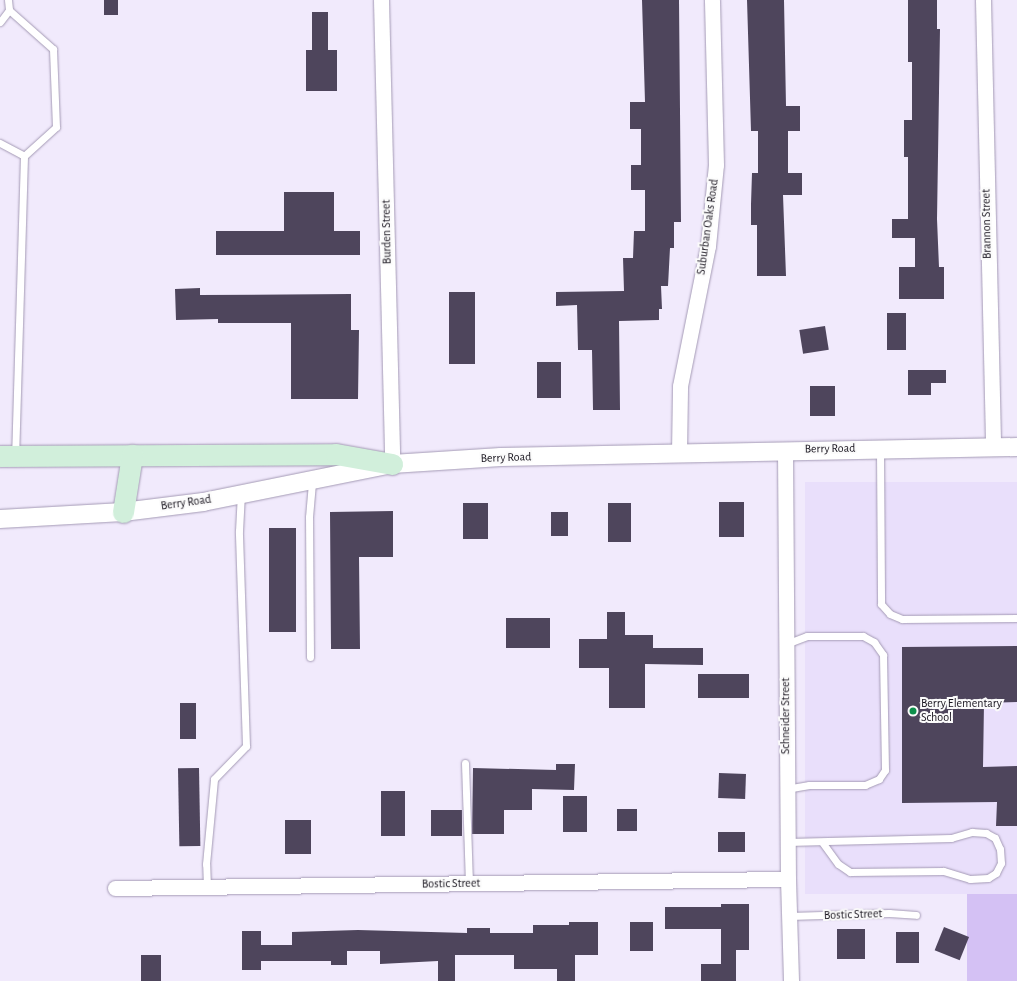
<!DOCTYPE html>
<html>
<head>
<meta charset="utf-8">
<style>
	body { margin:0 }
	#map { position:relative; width:1017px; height:981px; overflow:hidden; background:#f1eafc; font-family:"Alegreya Sans",sans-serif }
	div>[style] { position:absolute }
	.built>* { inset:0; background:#e9dffb; transform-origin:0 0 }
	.green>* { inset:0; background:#d4c1f4; transform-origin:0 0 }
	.building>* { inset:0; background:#4e455c; transform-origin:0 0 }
	.roads { filter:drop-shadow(0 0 1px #a49ab5) drop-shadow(0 0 1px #a49ab5) }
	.service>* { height:7px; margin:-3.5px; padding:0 3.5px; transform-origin:3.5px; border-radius:3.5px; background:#fff }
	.minor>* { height:15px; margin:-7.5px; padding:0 7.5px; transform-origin:7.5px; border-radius:7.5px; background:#fff }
	.tertiary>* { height:18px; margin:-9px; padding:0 9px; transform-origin:9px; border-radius:9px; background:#fff }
	.secondary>* { height:21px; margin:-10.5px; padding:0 10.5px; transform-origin:10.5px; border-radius:10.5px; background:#d1efdb }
	.dots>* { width:11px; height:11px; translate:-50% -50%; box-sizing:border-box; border:2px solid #fbfbfb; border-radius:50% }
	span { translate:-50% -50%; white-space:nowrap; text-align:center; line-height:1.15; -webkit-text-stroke:4px #fbfbfb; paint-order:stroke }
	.street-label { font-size:12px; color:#17131d }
	.poi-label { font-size:12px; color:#17131d }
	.left { translate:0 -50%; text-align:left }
</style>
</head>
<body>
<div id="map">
	<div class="built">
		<div style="left:1017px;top:482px;width:412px;height:212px;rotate:90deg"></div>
	</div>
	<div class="green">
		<div style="left:967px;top:894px;width:50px;height:87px"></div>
	</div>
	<div class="building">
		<div style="left:104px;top:0;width:14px;height:15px"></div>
		<div style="clip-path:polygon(642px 0,679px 0,681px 222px,674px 222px,674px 248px,670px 248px,668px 286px,661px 286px,662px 309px,659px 309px,659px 320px,619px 321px,620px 410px,593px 410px,592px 350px,578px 350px,577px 305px,556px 306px,556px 292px,624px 291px,623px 258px,633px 258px,634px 231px,645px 231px,645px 190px,631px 190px,631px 165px,641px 165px,641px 129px,630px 129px,630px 102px,645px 102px)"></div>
		<div style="clip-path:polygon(747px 0,784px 0,786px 106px,800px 106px,800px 131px,788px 131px,788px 173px,802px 173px,802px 195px,783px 195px,786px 276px,757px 276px,757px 225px,751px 225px,751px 204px,752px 173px,758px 173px,758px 131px,751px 131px)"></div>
		<div style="clip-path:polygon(908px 0,937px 0,937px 29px,940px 29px,937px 219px,939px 267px,944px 267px,944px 299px,899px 299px,899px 267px,915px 267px,915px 238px,892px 238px,892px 219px,908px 219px,908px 157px,904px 157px,904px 120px,912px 120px,912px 62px,908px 62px)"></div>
		<div style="clip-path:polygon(312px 12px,328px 12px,328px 50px,337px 50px,337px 91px,306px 91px,306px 50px,312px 50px)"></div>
		<div style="clip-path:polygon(284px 192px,334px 192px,334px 231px,360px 231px,360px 255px,216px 255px,216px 231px,284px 231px)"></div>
		<div style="clip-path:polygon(200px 288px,200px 295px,351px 294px,351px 330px,359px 330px,358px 399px,291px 399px,291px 323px,218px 323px,218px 319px,176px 320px,175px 289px)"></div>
		<div style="left:449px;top:292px;width:26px;height:72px"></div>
		<div style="left:887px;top:313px;width:19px;height:37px"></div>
		<div style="left:825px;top:326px;width:24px;height:26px;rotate:81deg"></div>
		<div style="left:537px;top:362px;width:24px;height:36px"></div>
		<div style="clip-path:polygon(908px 370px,946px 370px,946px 383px,931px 383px,931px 395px,908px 395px)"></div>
		<div style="left:810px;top:386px;width:25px;height:30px"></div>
		<div style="left:719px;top:502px;width:25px;height:35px"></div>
		<div style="left:463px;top:503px;width:25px;height:36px"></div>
		<div style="left:608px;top:503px;width:23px;height:39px"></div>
		<div style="clip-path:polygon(393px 511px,393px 557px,359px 557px,360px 649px,331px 649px,330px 512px)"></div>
		<div style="left:551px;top:512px;width:17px;height:24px"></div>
		<div style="left:269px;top:528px;width:27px;height:104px"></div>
		<div style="clip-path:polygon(607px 612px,625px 612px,625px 635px,653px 635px,653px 648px,703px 648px,703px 665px,645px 664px,645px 708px,609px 708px,609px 668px,579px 668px,579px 639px,607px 639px)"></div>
		<div style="left:506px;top:618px;width:44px;height:30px"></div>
		<div style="clip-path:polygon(1017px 646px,1017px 702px,984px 703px,983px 767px,1017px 766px,1017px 826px,996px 826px,997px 802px,902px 803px,902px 647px)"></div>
		<div style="left:698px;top:674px;width:51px;height:24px"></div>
		<div style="left:180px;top:703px;width:16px;height:36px"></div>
		<div style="clip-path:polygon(556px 764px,575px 764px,574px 790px,532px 789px,532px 810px,504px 810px,504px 834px,472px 834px,473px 768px,556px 770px)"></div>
		<div style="left:199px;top:768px;width:78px;height:21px;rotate:89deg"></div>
		<div style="left:719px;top:773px;width:27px;height:25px;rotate:2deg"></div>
		<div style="left:381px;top:791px;width:24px;height:45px"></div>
		<div style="left:563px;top:796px;width:24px;height:36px"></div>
		<div style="left:617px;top:809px;width:20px;height:22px"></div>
		<div style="left:431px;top:810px;width:31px;height:26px"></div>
		<div style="left:285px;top:820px;width:26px;height:34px"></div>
		<div style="left:718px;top:832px;width:27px;height:20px"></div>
		<div style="clip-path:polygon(721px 904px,749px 904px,749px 950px,736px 950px,736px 981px,701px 981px,701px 964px,721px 964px,721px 929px,665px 929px,665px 907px,721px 907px)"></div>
		<div style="clip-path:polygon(569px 922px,598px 922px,598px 955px,575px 955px,575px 981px,557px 981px,557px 969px,514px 969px,514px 955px,455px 955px,455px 981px,438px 981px,438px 961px,380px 964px,380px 951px,347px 951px,347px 965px,331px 965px,331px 961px,261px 961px,261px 970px,242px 970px,242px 931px,261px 931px,261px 945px,292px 945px,292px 932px,358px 930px,467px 933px,467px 928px,490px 928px,490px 933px,533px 933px,533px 925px,569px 925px)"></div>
		<div style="left:630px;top:922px;width:23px;height:29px"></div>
		<div style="left:944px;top:927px;width:27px;height:25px;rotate:22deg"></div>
		<div style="left:837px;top:929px;width:28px;height:30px"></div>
		<div style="left:896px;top:932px;width:23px;height:31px"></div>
		<div style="left:141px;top:955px;width:20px;height:26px"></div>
	</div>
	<div class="roads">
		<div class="service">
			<div style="left:8px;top:0;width:10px;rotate:84deg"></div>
			<div style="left:0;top:22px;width:15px;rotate:-53deg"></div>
			<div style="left:9px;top:10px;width:59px;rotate:41.6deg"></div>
			<div style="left:53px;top:49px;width:78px;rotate:87.8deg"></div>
			<div style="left:56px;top:127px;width:43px;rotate:137.8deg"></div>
			<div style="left:24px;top:156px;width:298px;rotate:91.7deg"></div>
			<div style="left:0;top:143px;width:27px;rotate:28deg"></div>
			<div style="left:880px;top:451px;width:153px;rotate:89.6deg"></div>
			<div style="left:881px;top:604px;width:13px;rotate:48deg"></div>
			<div style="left:890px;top:614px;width:13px;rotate:23deg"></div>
			<div style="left:902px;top:619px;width:115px;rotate:-0.5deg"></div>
			<div style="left:786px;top:644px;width:22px;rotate:-21deg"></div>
			<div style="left:807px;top:636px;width:56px"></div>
			<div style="left:863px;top:636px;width:13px;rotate:29deg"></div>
			<div style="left:874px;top:642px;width:16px;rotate:55deg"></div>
			<div style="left:883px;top:655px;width:115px;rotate:89deg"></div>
			<div style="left:885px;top:770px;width:11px;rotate:124deg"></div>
			<div style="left:879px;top:779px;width:15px;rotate:157deg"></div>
			<div style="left:865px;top:785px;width:56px;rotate:180deg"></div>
			<div style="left:809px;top:785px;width:22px;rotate:170deg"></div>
			<div style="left:310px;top:657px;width:140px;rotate:-90.4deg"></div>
			<div style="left:309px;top:517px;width:36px;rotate:-85deg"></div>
			<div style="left:465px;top:763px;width:120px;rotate:88.1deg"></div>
			<div style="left:787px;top:842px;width:164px;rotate:-1.4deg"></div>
			<div style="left:951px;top:838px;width:22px;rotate:-16deg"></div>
			<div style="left:972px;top:832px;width:14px;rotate:4deg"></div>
			<div style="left:986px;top:833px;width:10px;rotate:29deg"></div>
			<div style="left:995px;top:838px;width:12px;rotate:66deg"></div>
			<div style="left:1000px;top:849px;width:14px;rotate:86deg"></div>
			<div style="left:1001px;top:863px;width:11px;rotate:117deg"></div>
			<div style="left:996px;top:873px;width:9px;rotate:148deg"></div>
			<div style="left:988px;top:878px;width:18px;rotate:177deg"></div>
			<div style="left:970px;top:879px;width:28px;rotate:-163deg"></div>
			<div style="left:943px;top:871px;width:93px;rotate:179.4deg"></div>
			<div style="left:850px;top:872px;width:14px;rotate:-146deg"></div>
			<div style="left:838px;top:864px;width:26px;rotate:-126deg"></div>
			<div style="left:207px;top:887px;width:23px;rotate:-92deg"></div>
			<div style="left:206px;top:864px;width:85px;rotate:-84.6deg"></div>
			<div style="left:214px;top:779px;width:46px;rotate:-45.9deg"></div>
			<div style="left:246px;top:746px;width:215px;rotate:-91.9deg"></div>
			<div style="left:239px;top:531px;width:37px;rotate:-87deg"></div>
			<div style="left:789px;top:916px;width:100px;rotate:-1.7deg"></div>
			<div style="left:889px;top:913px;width:27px;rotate:4deg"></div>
		</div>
		<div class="minor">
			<div style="left:381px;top:0;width:464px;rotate:88.6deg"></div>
			<div style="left:983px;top:0;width:447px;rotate:88.7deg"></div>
			<div style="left:785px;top:450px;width:429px;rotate:89.6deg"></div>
			<div style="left:788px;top:879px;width:102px;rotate:88.3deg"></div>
			<div style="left:679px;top:453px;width:67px;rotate:-89.1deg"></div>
			<div style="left:680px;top:386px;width:143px;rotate:-78.7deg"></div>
			<div style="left:708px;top:246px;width:81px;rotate:-84.4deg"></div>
			<div style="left:716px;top:165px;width:165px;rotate:-91.4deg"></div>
			<div style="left:115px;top:888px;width:673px;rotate:-0.77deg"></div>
		</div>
		<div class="tertiary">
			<div style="left:0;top:519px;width:123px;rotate:-3.3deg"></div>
			<div style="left:123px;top:512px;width:81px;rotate:-7.1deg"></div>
			<div style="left:203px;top:502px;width:193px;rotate:-11.4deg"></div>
			<div style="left:392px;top:464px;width:109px;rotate:-3.7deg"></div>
			<div style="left:501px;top:457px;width:516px;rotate:-1.11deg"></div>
		</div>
		<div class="secondary">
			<div style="left:0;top:456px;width:336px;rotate:-0.3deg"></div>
			<div style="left:336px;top:454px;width:57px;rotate:10.1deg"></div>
			<div style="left:123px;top:512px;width:58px;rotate:-81deg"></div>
		</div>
	</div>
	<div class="dots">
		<div style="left:913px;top:711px;background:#0e8f4b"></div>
	</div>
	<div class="street-label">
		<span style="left:987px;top:224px;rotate:-91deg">Brannon Street</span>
		<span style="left:708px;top:227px;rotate:-82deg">Suburban Oaks Road</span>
		<span style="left:387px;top:232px;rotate:-91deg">Burden Street</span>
		<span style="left:830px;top:449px;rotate:-1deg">Berry Road</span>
		<span style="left:506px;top:458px;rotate:-2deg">Berry Road</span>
		<span style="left:186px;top:503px;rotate:-8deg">Berry Road</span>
		<span style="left:786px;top:716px;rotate:-90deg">Schneider Street</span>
		<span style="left:451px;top:884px;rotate:-1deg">Bostic Street</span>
		<span style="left:853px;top:915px;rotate:-2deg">Bostic Street</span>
	</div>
	<div class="poi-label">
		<span class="left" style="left:921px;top:711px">Berry Elementary<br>School</span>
	</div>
</div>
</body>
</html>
